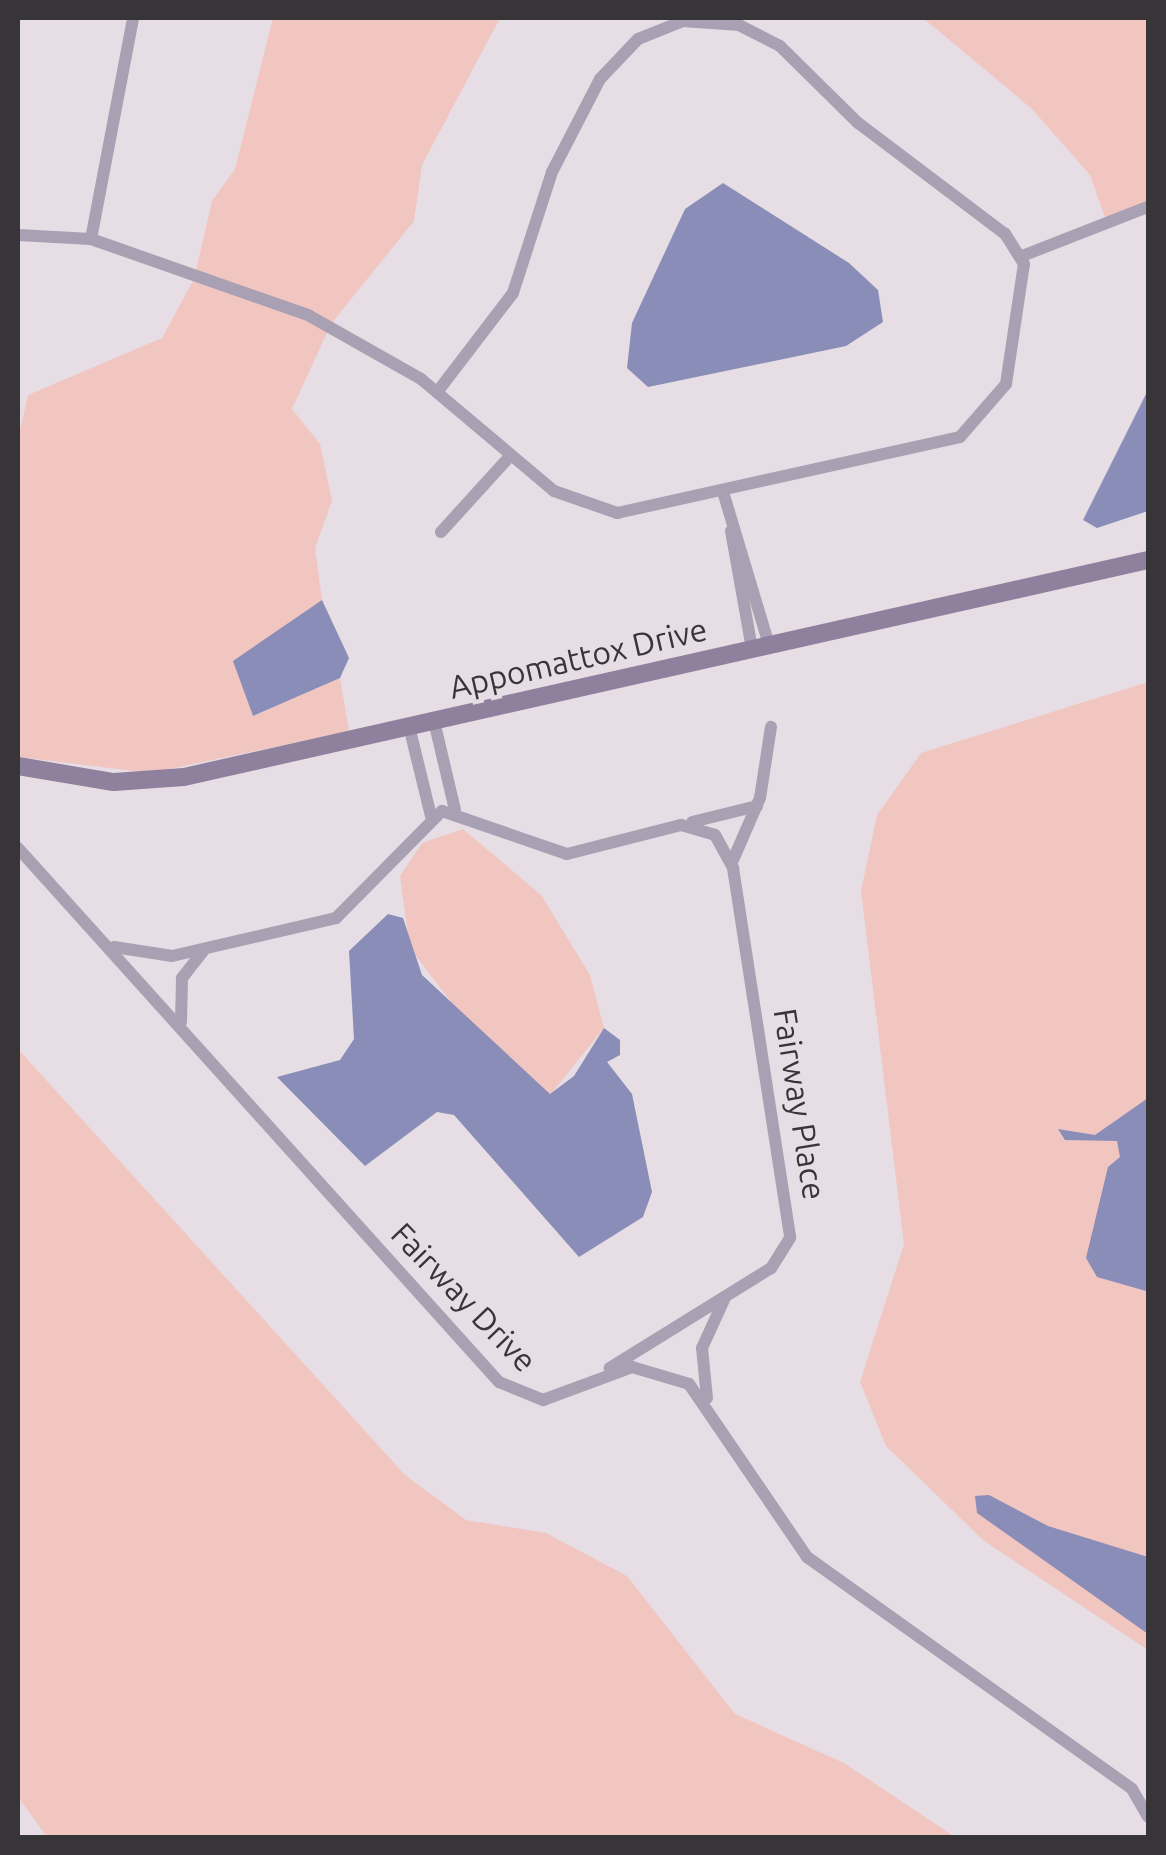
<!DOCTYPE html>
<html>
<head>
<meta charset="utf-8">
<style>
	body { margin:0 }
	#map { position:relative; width:1166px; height:1855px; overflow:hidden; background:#e6dee4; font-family:Ubuntu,sans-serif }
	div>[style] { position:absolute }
	.green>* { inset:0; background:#f1c6c1 }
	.water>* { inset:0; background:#898db7 }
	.street>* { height:12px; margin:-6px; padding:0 6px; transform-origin:6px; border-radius:6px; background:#a9a1b3 }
	.secondary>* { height:18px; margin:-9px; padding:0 9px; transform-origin:9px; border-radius:9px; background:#8f819d }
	span { translate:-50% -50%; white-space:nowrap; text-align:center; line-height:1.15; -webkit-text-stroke:9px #e6dee4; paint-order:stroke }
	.street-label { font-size:32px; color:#383538 }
	.frame { position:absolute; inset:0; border:20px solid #383538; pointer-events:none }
</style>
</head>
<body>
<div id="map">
	<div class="green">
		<div style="clip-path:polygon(273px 18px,500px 18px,422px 165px,414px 221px,331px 324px,292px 409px,320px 444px,332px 501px,315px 548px,322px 600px,234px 662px,253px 716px,340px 678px,349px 731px,151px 773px,18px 757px,18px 439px,28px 395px,162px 338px,194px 279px,212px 201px,235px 169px)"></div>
		<div style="clip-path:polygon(923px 18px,1148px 18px,1148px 208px,1107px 223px,1090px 175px,1032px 109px)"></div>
		<div style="clip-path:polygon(1148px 682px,1148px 1650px,984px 1541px,886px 1446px,860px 1382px,904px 1244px,861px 891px,877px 815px,921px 753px)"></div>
		<div style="clip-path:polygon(463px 829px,541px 895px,590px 975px,604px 1028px,550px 1095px,470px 1027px,410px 948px,400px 876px,422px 843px)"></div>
		<div style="clip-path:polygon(18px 1049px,405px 1475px,466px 1520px,546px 1533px,627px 1576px,735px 1714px,844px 1763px,955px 1837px,47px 1837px,18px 1797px)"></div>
	</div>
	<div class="water">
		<div style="clip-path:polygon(723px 183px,849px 263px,878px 290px,883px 322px,846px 346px,648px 387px,627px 368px,632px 323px,685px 209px)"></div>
		<div style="clip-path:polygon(1148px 390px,1148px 511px,1097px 528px,1083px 520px)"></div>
		<div style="clip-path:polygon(322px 600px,349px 658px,340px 678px,253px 716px,233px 661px)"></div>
		<div style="clip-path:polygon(388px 914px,403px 918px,422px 975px,550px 1094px,574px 1076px,604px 1028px,620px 1040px,620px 1055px,607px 1062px,632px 1094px,652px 1192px,643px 1217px,579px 1257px,454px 1115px,437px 1112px,365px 1166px,277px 1077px,340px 1060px,354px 1039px,349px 951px)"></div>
		<div style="clip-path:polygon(1148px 1098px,1148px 1291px,1146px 1291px,1097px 1277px,1086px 1258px,1108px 1167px,1120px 1157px,1117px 1141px,1065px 1140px,1058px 1129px,1095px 1135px)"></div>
		<div style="clip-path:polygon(989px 1495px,1048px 1526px,1148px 1557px,1148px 1634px,977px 1513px,975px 1496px)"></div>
	</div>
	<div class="street">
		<div style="left:18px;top:235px;width:73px;rotate:3.1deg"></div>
		<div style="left:91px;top:239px;width:230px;rotate:19.3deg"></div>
		<div style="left:308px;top:315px;width:130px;rotate:29.5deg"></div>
		<div style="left:421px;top:379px;width:174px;rotate:40.1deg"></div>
		<div style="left:554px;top:491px;width:67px;rotate:19.2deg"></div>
		<div style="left:617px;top:513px;width:351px;rotate:-12.5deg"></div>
		<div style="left:960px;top:437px;width:70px;rotate:-49deg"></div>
		<div style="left:1006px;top:384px;width:121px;rotate:-81.5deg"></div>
		<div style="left:1024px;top:264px;width:36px;rotate:-122deg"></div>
		<div style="left:1005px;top:234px;width:184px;rotate:-142.9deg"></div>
		<div style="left:858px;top:123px;width:110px;rotate:-135.4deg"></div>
		<div style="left:780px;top:46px;width:46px;rotate:-152.9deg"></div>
		<div style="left:739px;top:25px;width:56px;rotate:-175.9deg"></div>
		<div style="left:683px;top:21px;width:48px;rotate:158.2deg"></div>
		<div style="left:638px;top:39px;width:55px;rotate:133.5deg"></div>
		<div style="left:600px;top:79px;width:105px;rotate:117.3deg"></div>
		<div style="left:552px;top:172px;width:127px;rotate:107.9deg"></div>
		<div style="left:513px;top:293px;width:123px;rotate:127.4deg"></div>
		<div style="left:91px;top:239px;width:225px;rotate:-79.2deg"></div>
		<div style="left:1022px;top:256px;width:135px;rotate:-21.3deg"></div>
		<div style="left:724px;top:495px;width:157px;rotate:73.3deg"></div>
		<div style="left:731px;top:531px;width:120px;rotate:79.9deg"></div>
		<div style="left:441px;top:532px;width:104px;rotate:-47.7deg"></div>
		<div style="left:434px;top:721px;width:91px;rotate:76.7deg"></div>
		<div style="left:409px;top:726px;width:93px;rotate:76.3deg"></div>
		<div style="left:692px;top:822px;width:67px;rotate:-13.8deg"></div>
		<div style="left:18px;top:848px;width:719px;rotate:47.99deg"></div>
		<div style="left:499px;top:1382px;width:48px;rotate:22.2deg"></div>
		<div style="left:543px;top:1400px;width:95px;rotate:-20.3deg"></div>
		<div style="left:632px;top:1367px;width:59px;rotate:16.6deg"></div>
		<div style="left:689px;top:1384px;width:209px;rotate:55.7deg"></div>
		<div style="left:807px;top:1557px;width:399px;rotate:35.5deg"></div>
		<div style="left:1132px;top:1789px;width:32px;rotate:60deg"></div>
		<div style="left:733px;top:860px;width:68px;rotate:-66.5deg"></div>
		<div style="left:760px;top:798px;width:72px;rotate:-81.2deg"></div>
		<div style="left:114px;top:947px;width:59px;rotate:8.8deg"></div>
		<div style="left:172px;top:956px;width:168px;rotate:-13deg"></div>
		<div style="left:336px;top:918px;width:151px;rotate:-45.3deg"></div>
		<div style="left:442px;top:811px;width:132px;rotate:19deg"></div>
		<div style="left:567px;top:854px;width:118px;rotate:-14.3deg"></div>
		<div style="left:681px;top:825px;width:35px;rotate:16deg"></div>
		<div style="left:715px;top:835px;width:38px;rotate:61deg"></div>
		<div style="left:733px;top:868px;width:374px;rotate:81.2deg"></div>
		<div style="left:790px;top:1238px;width:36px;rotate:122deg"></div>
		<div style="left:771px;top:1268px;width:190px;rotate:148.2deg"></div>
		<div style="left:181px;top:1022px;width:44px;rotate:-88.7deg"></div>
		<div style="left:182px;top:978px;width:34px;rotate:-52deg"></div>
		<div style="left:707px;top:1398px;width:50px;rotate:-95.7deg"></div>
		<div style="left:702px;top:1348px;width:53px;rotate:-65.4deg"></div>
	</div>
	<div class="secondary">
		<div style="left:18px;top:766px;width:97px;rotate:9.5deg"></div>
		<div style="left:114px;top:782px;width:70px;rotate:-4.1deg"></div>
		<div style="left:184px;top:777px;width:988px;rotate:-12.69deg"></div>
	</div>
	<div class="street-label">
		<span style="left:578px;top:658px;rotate:-13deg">Appomattox Drive</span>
		<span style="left:800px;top:1104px;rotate:81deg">Fairway Place</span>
		<span style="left:464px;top:1297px;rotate:46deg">Fairway Drive</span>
	</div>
	<div class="frame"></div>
</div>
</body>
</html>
